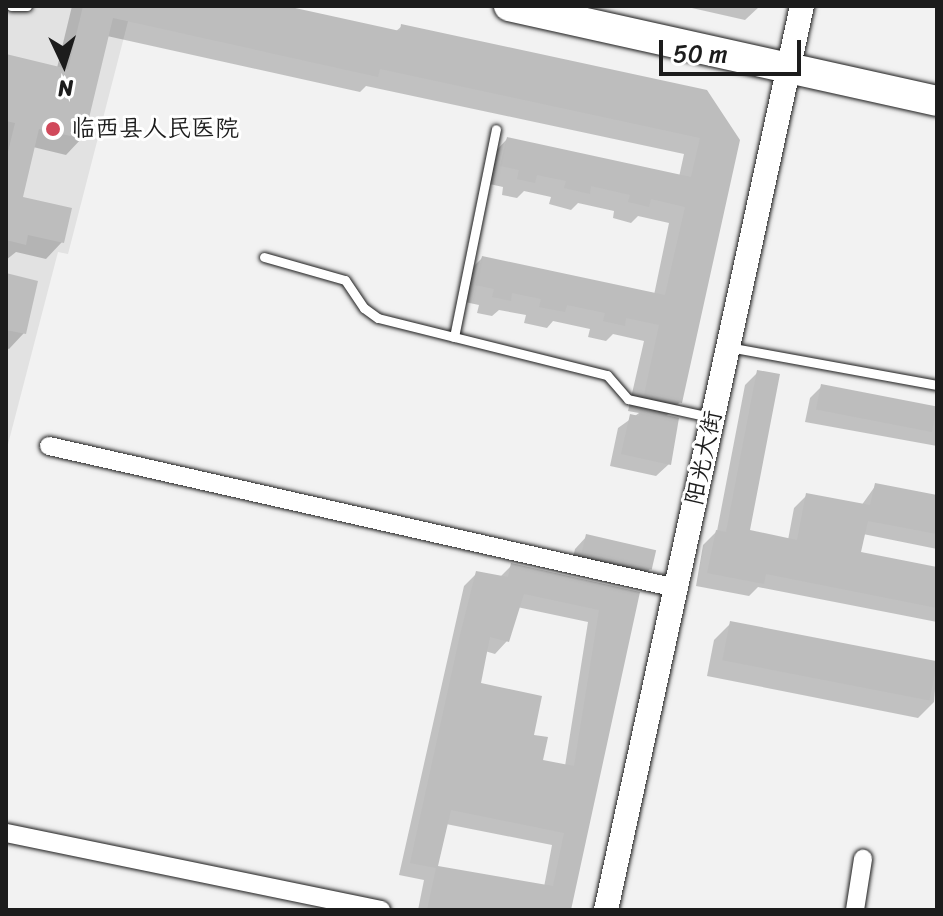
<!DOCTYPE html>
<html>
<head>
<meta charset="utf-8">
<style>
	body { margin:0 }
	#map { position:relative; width:943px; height:916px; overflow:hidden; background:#f2f2f2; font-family:Sriracha,"LXGW WenKai TC",sans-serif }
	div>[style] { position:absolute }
	.built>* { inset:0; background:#e2e2e2 }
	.shadow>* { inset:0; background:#0003 }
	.building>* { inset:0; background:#bdbdbd; transform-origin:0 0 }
	.roads { filter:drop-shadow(0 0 2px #1c1c1c) drop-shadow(0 0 2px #1c1c1c) }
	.service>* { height:9px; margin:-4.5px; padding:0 4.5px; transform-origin:4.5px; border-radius:4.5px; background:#fff }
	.minor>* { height:18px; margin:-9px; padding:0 9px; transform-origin:9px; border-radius:9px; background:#fff }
	.tertiary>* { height:24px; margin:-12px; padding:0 12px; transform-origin:12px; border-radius:12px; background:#fff }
	.trunk>* { height:30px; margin:-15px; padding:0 15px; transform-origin:15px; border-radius:15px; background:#fff }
	.dots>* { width:22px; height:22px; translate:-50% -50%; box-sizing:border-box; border:4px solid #fff; border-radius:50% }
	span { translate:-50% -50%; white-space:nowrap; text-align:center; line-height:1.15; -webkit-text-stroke:6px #fff; paint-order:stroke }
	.poi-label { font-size:24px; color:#1c1c1c }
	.left { translate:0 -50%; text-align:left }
	.street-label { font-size:24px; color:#1c1c1c }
	.frame { position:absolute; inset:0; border:8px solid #1c1c1c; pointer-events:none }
	.north { position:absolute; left:24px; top:24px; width:80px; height:80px; -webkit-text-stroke:6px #fff; paint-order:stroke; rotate:176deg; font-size:22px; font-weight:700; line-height:32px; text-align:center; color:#1c1c1c }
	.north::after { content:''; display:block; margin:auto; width:28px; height:36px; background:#1c1c1c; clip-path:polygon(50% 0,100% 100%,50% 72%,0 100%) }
	.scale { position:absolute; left:659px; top:40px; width:142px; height:36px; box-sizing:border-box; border:4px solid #1c1c1c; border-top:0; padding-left:10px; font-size:24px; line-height:28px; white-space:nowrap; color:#1c1c1c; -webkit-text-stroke:6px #fff; paint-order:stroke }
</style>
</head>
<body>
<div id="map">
	<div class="built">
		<div style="clip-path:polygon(6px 6px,132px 6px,68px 254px,58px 252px,6px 452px)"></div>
	</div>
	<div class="shadow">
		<div style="clip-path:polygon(72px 6px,277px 6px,395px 32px,402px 26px,706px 92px,680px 402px,665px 417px,669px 464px,656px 476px,610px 466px,618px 428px,639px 413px,628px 411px,644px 341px,613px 334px,606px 341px,588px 337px,590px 329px,553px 321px,547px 328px,524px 323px,526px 315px,499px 310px,492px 316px,477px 313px,479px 305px,460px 301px,466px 274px,482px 258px,654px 295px,669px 223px,638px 216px,631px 223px,613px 218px,614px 211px,578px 203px,571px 210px,549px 204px,551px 197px,524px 191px,517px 198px,502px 195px,503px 187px,485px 183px,491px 156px,507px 139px,679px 177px,684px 154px,366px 86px,360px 92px,107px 36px,82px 138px,66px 155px,33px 147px,21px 198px,62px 242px,46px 259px,16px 252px,6px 260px,6px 56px,57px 68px)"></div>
		<div style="clip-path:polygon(683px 6px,760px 6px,745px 20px)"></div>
		<div style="clip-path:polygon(6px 275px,24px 333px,9px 349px,6px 348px)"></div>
		<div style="clip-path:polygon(758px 372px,748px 532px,788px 540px,794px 508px,807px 495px,861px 506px,876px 485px,937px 497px,937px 549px,863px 534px,859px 554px,937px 570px,937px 622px,758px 587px,749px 596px,696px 586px,703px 545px,717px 531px,745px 385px)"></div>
		<div style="clip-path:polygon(822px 386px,937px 408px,937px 446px,805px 422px,810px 398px)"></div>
		<div style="clip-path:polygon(587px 536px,650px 569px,638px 582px,571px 566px,575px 549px)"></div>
		<div style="clip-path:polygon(evenodd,512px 565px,637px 594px,566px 910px,418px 910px,424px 880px,399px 875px,464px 586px,477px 573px,499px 578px,512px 565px,517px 607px,588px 622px,565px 766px,541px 762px,531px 736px,478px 685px,485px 651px,495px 654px,507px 641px,517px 607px,512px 565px,446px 824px,552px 845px,544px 887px,436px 867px,446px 824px)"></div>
		<div style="clip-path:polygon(731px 623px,937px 664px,934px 702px,918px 718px,707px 676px,714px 640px)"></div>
	</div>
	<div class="building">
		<div style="clip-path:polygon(83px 6px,286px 6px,400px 31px,401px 24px,707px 90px,740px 140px,682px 403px,644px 395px,659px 325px,626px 318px,625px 326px,603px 321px,605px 313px,567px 305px,565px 312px,539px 307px,541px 299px,512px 293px,511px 301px,492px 297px,494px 289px,475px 285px,482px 256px,665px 295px,685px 207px,651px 199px,649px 207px,628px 202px,630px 195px,591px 186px,590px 194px,564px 188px,566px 181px,537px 175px,535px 183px,517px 179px,519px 170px,500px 166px,507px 137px,691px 177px,700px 138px,380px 69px,378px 77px,113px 18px,84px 139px,39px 129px,23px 197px,72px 208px,64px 243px,28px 235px,26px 245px,6px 240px,6px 160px,15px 123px,6px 121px,6px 54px,68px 69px)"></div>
		<div style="clip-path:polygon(6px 273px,38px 281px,26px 334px,6px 330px)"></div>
		<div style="clip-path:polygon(757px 370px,780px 374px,750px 530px,797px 540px,806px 493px,870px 505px,875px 483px,937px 495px,937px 534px,868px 521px,861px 552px,937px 567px,937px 608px,766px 574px,764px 584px,707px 573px,716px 530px,726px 532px)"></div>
		<div style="left:821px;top:384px;width:118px;height:26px;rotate:11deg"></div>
		<div style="clip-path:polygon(640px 409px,679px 418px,671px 465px,621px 454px,630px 414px,639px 416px)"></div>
		<div style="left:586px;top:534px;width:72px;height:20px;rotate:13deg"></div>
		<div style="clip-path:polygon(evenodd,511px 563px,640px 592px,571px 910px,427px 910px,436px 868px,410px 863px,460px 635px,476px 571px,508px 577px,511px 563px,524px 594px,599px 610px,574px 766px,543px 760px,548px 737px,534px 735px,542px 696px,481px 683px,490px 637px,509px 642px,524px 594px,511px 563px,451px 810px,564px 833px,553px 886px,438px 866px,451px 810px)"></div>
		<div style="left:730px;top:621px;width:211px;height:40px;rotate:11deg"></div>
	</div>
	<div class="roads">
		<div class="service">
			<div style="left:11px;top:6px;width:16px"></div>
			<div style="left:264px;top:257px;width:84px;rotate:15.9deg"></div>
			<div style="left:345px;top:280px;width:34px;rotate:56deg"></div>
			<div style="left:364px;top:308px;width:17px;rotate:36deg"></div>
			<div style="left:378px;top:318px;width:236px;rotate:14deg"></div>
			<div style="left:607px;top:375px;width:32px;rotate:49deg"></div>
			<div style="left:628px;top:399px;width:84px;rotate:12.4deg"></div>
			<div style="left:454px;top:337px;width:212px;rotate:-78.6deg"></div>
			<div style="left:728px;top:347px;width:212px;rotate:10.3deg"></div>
		</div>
		<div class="minor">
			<div style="left:49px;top:446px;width:643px;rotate:12.76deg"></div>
			<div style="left:6px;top:833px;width:383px;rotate:11.6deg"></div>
			<div style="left:855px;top:910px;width:52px;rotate:-81.1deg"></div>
		</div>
		<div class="tertiary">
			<div style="left:606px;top:910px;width:925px;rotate:-77.77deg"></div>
		</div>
		<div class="trunk">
			<div style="left:509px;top:6px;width:438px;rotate:12.5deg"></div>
		</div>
	</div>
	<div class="dots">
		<div style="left:53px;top:129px;background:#d1495b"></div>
	</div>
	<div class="poi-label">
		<span class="left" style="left:71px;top:129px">临西县人民医院</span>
	</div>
	<div class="street-label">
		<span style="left:704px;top:458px;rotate:-78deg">阳光大街</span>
	</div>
	<div class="frame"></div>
	<div class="north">N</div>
	<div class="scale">50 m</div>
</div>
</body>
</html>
